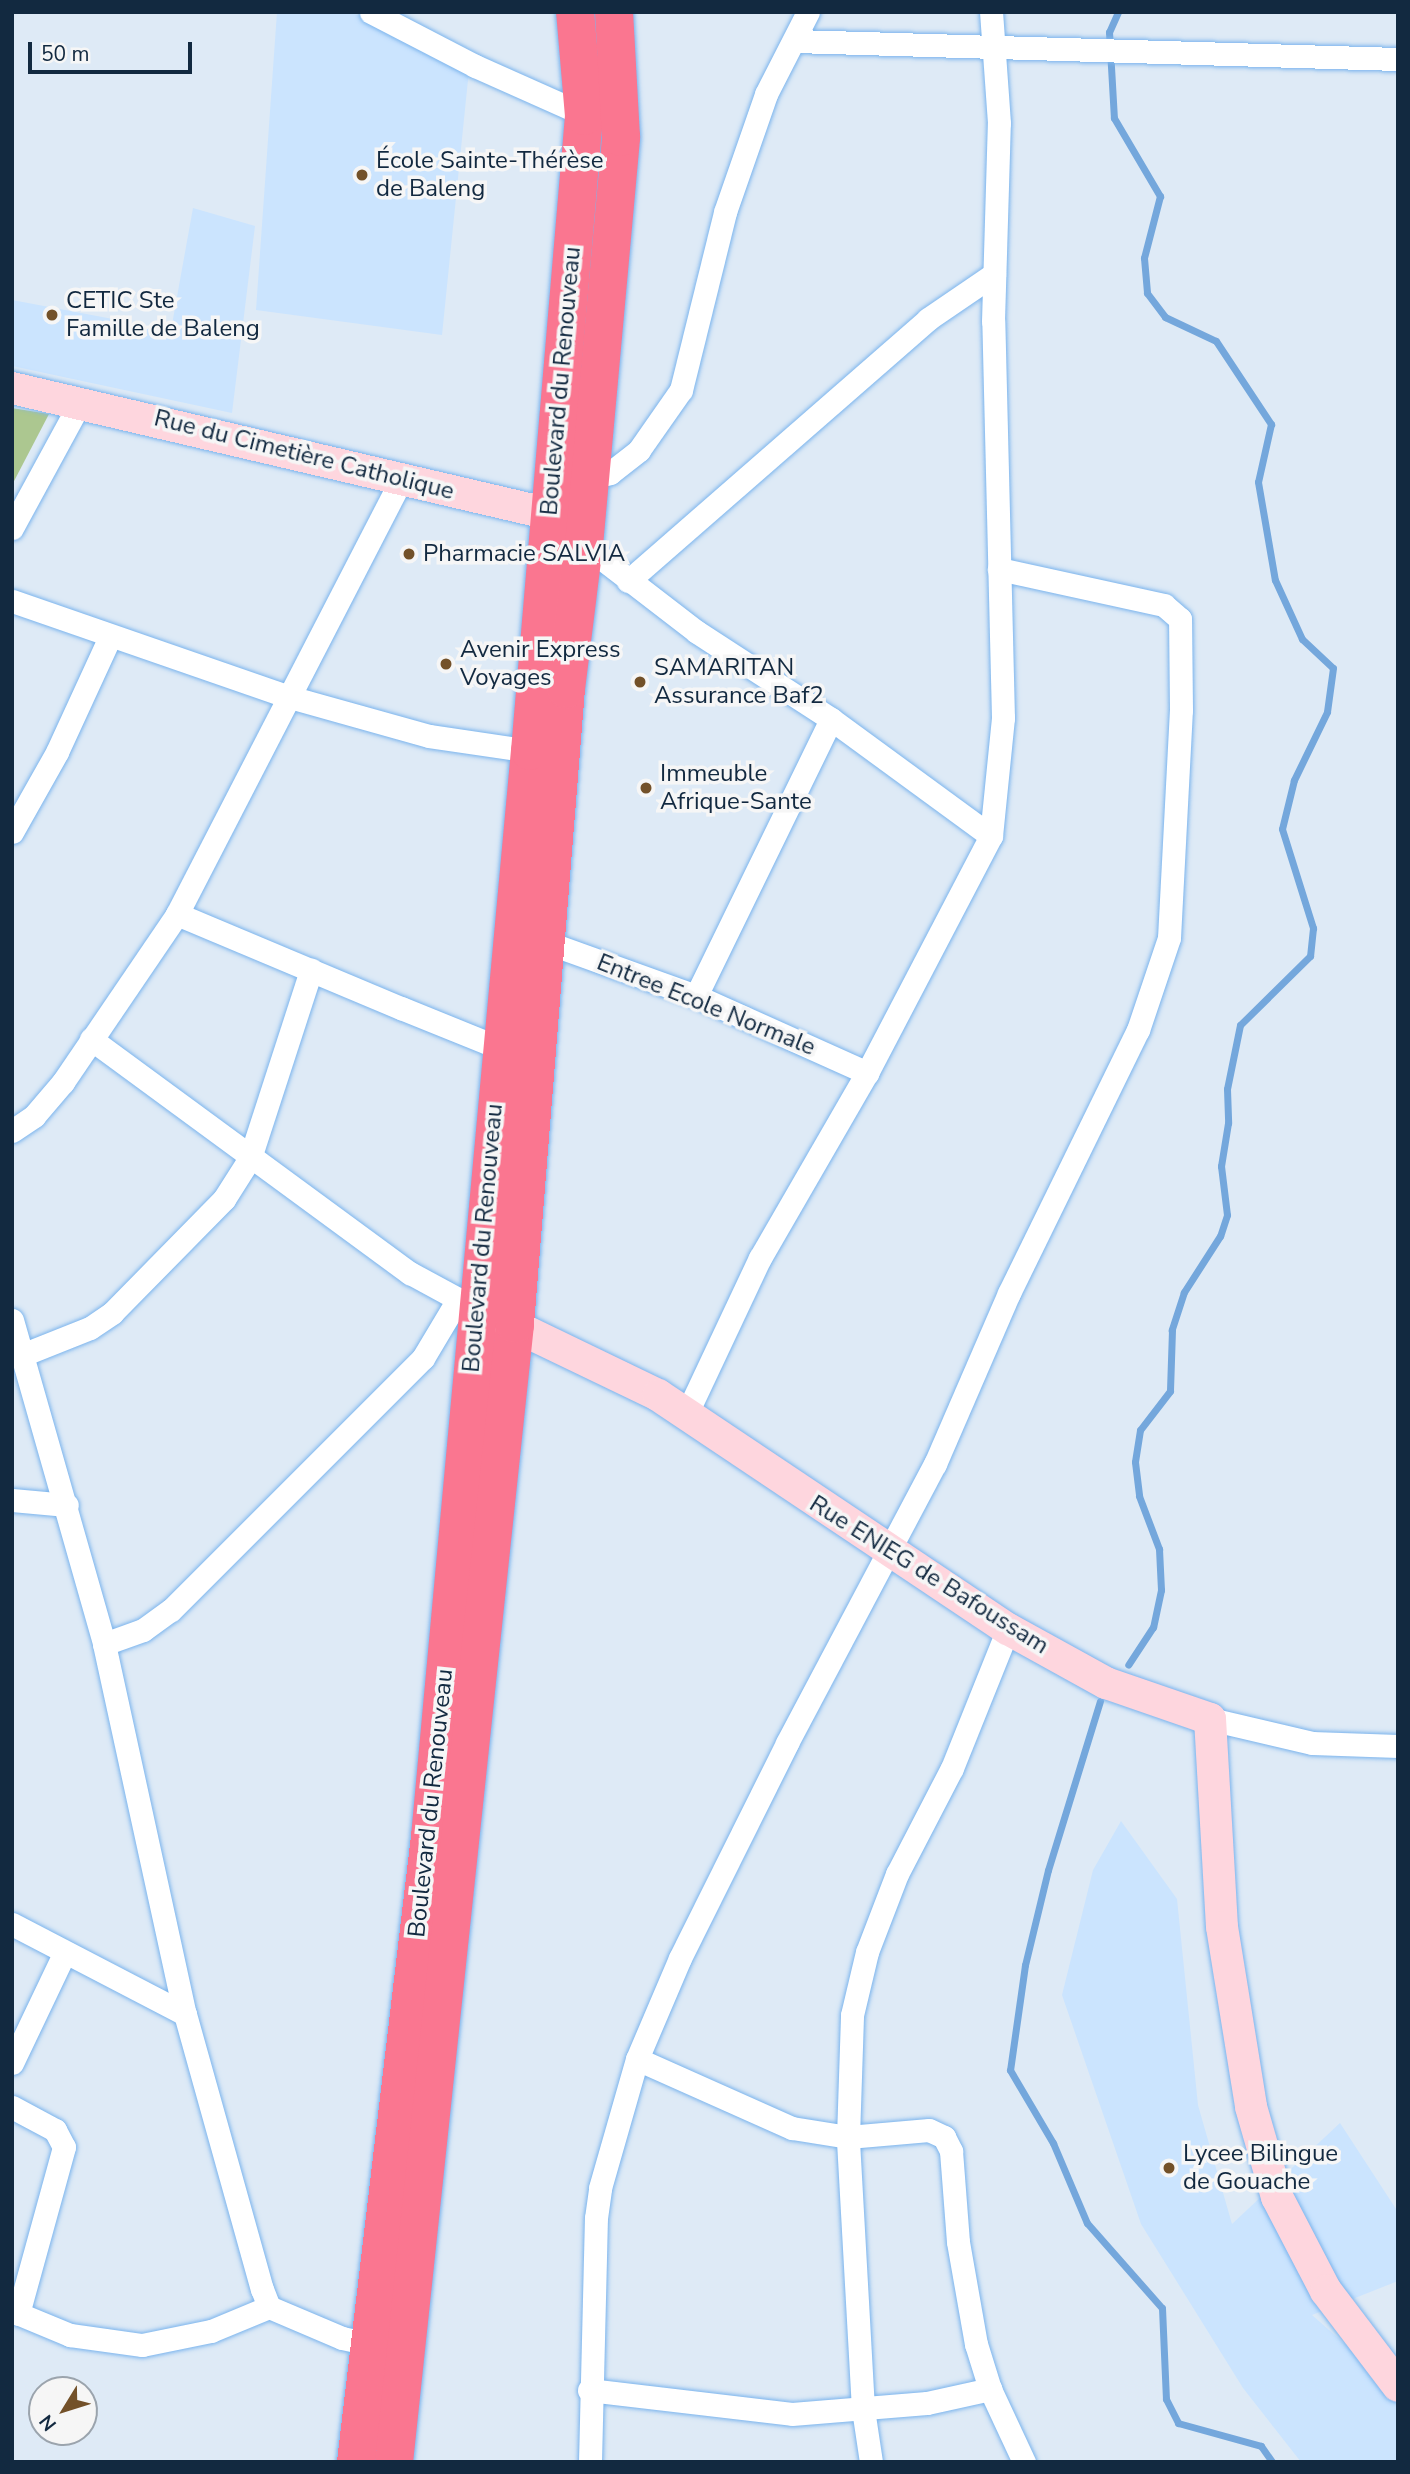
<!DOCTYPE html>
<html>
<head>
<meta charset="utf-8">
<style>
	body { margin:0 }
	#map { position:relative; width:1410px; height:2474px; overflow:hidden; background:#deeaf6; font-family:"Nunito Sans",sans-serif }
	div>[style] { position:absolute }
	.built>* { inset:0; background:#cbe4fe }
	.green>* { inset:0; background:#acc790 }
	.stream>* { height:7px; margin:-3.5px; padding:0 3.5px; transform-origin:3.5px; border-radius:3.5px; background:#74a7dc }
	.roads { filter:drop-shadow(0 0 2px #7bb4ed) drop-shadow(0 0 2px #7bb4ed) }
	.street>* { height:23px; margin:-11.5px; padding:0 11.5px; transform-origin:11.5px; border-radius:11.5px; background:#fff }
	.secondary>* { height:32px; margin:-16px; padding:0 16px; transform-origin:16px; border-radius:16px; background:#fed6de }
	.highway>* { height:38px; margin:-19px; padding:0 19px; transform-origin:19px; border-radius:19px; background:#fa7690 }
	.dots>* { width:19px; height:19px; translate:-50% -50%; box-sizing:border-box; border:4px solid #f6f6f6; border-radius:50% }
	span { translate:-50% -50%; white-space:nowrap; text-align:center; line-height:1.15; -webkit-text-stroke:7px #f6f6f6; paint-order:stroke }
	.poi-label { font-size:24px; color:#122940 }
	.left { translate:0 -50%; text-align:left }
	.street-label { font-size:24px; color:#122940 }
	.frame { position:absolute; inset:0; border:14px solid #122940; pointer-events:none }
	.north { position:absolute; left:28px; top:2376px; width:70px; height:70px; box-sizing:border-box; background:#f6f6f6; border:2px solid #9ba4ad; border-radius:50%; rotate:232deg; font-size:19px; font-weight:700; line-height:28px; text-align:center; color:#122940 }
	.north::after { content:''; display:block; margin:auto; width:24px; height:32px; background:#735129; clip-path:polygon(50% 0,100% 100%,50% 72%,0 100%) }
	.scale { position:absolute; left:28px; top:42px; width:164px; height:32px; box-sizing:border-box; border:4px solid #122940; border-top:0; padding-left:9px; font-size:21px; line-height:24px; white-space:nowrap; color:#122940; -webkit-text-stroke:5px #f6f6f6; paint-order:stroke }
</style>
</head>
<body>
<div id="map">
	<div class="built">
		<div style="clip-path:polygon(277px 12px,351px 12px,469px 70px,442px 335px,256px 310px)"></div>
		<div style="clip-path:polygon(193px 208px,255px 226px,232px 413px,12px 366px,12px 300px,171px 330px)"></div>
		<div style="clip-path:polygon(1121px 1821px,1177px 1899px,1198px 2105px,1232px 2224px,1340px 2123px,1398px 2212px,1398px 2281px,1312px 2315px,1398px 2391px,1398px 2462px,1301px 2462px,1243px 2388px,1141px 2224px,1062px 1995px,1093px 1870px)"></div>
	</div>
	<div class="green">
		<div style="clip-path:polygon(12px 408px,49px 414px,12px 485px)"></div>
	</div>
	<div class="stream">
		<div style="left:1118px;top:12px;width:22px;rotate:114deg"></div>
		<div style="left:1109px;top:32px;width:86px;rotate:86.7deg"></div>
		<div style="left:1114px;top:118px;width:91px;rotate:59.5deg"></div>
		<div style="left:1160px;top:196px;width:64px;rotate:104.5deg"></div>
		<div style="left:1144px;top:258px;width:35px;rotate:85deg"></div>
		<div style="left:1147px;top:293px;width:30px;rotate:53deg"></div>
		<div style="left:1165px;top:317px;width:56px;rotate:25.2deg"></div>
		<div style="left:1216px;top:341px;width:100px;rotate:56.5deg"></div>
		<div style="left:1271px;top:424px;width:59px;rotate:102.6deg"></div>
		<div style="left:1258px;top:482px;width:99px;rotate:80.2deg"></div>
		<div style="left:1275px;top:580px;width:65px;rotate:65.4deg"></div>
		<div style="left:1302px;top:639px;width:42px;rotate:43.1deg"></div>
		<div style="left:1333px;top:668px;width:44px;rotate:97.8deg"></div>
		<div style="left:1327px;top:712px;width:76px;rotate:115.9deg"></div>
		<div style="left:1294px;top:780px;width:50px;rotate:103.8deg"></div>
		<div style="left:1282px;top:829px;width:104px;rotate:72.6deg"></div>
		<div style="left:1313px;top:928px;width:28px;rotate:96deg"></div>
		<div style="left:1310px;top:956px;width:98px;rotate:135.4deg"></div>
		<div style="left:1240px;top:1025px;width:65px;rotate:101.5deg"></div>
		<div style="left:1227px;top:1089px;width:34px;rotate:88deg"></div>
		<div style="left:1228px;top:1123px;width:44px;rotate:99.2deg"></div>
		<div style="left:1221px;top:1166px;width:49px;rotate:83deg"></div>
		<div style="left:1227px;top:1215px;width:22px;rotate:108deg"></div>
		<div style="left:1220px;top:1236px;width:67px;rotate:122.7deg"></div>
		<div style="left:1184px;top:1292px;width:40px;rotate:108deg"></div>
		<div style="left:1172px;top:1330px;width:61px;rotate:91.9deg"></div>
		<div style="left:1170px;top:1391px;width:49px;rotate:127.6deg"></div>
		<div style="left:1140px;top:1430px;width:32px;rotate:99deg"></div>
		<div style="left:1135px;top:1462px;width:34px;rotate:83deg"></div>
		<div style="left:1139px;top:1496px;width:57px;rotate:69.3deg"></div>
		<div style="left:1159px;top:1549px;width:41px;rotate:87.2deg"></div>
		<div style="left:1161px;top:1590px;width:38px;rotate:102deg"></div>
		<div style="left:1153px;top:1627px;width:45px;rotate:123.3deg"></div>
		<div style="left:1100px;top:1701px;width:177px;rotate:107.1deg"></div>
		<div style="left:1048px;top:1870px;width:98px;rotate:103.6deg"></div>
		<div style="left:1025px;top:1965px;width:106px;rotate:98.1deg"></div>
		<div style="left:1010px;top:2070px;width:85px;rotate:59.5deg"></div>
		<div style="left:1053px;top:2143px;width:87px;rotate:67deg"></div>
		<div style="left:1087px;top:2223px;width:113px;rotate:48.6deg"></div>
		<div style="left:1162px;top:2308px;width:91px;rotate:87.5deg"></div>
		<div style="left:1166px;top:2399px;width:27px;rotate:63deg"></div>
		<div style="left:1178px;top:2423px;width:86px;rotate:15.5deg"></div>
		<div style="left:1261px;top:2446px;width:19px;rotate:55deg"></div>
	</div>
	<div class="roads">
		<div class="street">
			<div style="left:371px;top:12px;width:117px;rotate:27.4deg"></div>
			<div style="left:475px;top:66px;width:128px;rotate:24deg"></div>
			<div style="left:795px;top:41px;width:603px;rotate:1.71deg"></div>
			<div style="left:582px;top:480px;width:29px;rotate:-14deg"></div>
			<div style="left:610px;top:473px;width:37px;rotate:-38deg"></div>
			<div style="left:639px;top:450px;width:73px;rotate:-55deg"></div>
			<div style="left:681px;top:390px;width:183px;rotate:-76.1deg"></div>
			<div style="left:725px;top:212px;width:125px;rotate:-70.8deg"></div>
			<div style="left:766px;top:94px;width:92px;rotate:-62.9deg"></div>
			<div style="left:12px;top:528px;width:145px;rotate:-61.5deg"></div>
			<div style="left:584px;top:545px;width:143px;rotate:37.6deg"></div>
			<div style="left:697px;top:632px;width:160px;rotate:33deg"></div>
			<div style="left:831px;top:719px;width:198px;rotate:36.2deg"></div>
			<div style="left:628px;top:581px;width:398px;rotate:-41.1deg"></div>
			<div style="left:928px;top:319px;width:80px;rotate:-34.3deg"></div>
			<div style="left:12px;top:601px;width:290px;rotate:19.1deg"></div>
			<div style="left:286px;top:696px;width:148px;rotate:15.6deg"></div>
			<div style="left:429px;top:736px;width:102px;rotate:8.4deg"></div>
			<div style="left:12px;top:832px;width:92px;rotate:-60.6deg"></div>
			<div style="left:57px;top:752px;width:127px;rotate:-65.3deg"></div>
			<div style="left:177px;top:914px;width:243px;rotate:22.8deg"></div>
			<div style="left:401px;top:1008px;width:107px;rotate:22deg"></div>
			<div style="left:500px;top:1048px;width:14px;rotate:4deg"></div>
			<div style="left:543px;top:941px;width:163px;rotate:19.8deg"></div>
			<div style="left:696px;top:996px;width:188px;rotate:24.2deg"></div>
			<div style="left:696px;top:996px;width:308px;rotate:-64deg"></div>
			<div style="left:91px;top:1039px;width:396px;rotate:36.3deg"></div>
			<div style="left:410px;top:1273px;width:67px;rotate:28.5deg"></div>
			<div style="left:12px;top:1131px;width:27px;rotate:-34deg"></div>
			<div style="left:34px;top:1116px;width:45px;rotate:-49.5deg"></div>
			<div style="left:63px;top:1082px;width:203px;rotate:-55.8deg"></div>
			<div style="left:177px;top:914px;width:488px;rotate:-62.7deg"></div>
			<div style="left:12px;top:1320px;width:337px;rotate:74.1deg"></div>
			<div style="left:104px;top:1644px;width:379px;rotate:77.7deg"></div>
			<div style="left:185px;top:2014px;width:286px;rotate:74.4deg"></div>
			<div style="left:262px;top:2289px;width:19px;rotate:69deg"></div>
			<div style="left:269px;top:2307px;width:79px;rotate:23deg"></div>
			<div style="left:342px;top:2338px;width:38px;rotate:12deg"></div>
			<div style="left:22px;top:1355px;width:73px;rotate:-21.7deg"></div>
			<div style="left:90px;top:1328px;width:27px;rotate:-34deg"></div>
			<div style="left:112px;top:1313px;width:160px;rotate:-45.5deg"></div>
			<div style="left:224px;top:1199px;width:49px;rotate:-57.6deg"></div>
			<div style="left:250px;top:1158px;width:198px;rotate:-72deg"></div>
			<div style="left:686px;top:1415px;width:174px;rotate:-64.8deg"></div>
			<div style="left:760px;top:1258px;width:214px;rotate:-60deg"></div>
			<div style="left:867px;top:1073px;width:267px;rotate:-62.4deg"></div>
			<div style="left:991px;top:836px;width:119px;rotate:-84.2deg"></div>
			<div style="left:1003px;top:718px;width:397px;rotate:-91.4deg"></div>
			<div style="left:993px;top:321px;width:198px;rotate:-88.3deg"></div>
			<div style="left:999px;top:123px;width:111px;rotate:-94.1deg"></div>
			<div style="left:12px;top:1500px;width:55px;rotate:5.2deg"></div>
			<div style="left:104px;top:1644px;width:41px;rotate:-19.7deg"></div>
			<div style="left:143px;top:1630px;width:34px;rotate:-36deg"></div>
			<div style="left:171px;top:1610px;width:356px;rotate:-45deg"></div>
			<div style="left:423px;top:1358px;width:66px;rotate:-59.2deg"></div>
			<div style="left:1210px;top:1719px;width:105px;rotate:13.2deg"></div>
			<div style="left:1312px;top:1743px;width:86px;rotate:2deg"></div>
			<div style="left:12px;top:1924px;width:195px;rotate:27.5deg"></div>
			<div style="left:637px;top:2059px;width:170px;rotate:24deg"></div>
			<div style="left:792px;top:2128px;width:57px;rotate:9.1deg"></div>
			<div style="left:848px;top:2137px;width:81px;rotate:-4.9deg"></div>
			<div style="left:929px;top:2130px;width:17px;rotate:25deg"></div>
			<div style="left:944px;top:2137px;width:16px;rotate:63deg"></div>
			<div style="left:951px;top:2151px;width:91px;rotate:85.6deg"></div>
			<div style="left:958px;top:2242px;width:104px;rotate:80deg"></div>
			<div style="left:976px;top:2344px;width:47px;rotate:72.7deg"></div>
			<div style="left:990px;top:2389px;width:81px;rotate:65deg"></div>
			<div style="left:12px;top:2063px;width:121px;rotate:-64.5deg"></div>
			<div style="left:12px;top:2107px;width:49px;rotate:28.1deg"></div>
			<div style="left:55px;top:2130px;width:19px;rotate:62deg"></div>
			<div style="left:64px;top:2147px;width:173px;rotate:105.4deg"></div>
			<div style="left:12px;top:2311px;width:63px;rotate:22.5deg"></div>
			<div style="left:70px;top:2335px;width:73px;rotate:7.9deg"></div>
			<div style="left:142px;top:2345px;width:70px;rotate:-11.5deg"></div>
			<div style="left:211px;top:2331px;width:63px;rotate:-22.5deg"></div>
			<div style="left:589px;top:2390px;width:204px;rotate:6.7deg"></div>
			<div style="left:792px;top:2414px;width:135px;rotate:-4.7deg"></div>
			<div style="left:927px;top:2403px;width:65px;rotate:-12.5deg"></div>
			<div style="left:590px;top:2462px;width:244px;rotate:-88.6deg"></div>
			<div style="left:596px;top:2218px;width:30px;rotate:-82deg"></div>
			<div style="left:600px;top:2188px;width:134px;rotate:-74deg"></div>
			<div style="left:637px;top:2059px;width:110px;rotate:-66.9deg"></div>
			<div style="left:680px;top:1958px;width:240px;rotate:-63.5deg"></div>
			<div style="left:787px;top:1743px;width:316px;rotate:-62.1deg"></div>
			<div style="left:935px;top:1464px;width:186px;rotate:-66.6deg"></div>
			<div style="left:1009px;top:1293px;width:293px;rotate:-63.9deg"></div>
			<div style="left:1138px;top:1030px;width:97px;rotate:-71.4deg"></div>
			<div style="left:1169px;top:938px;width:228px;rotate:-87deg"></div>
			<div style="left:1181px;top:710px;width:91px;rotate:-90.6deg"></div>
			<div style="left:1180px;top:619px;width:21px;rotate:-139deg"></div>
			<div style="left:1164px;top:605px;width:169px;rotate:-167.7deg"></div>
			<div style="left:871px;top:2462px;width:54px;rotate:-98.6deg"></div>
			<div style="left:863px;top:2409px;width:272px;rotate:-93.2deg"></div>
			<div style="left:848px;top:2137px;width:122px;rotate:-88.1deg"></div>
			<div style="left:852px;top:2015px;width:65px;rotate:-76.6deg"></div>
			<div style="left:867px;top:1952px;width:84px;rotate:-69deg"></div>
			<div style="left:897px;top:1874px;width:119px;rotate:-62.6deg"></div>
			<div style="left:952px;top:1768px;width:150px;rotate:-68.1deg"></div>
		</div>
		<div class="secondary">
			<div style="left:12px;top:388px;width:553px;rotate:13.18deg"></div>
			<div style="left:550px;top:514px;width:24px;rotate:42deg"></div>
			<div style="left:496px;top:1317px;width:180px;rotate:25.7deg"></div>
			<div style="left:658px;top:1395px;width:421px;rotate:33.8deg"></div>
			<div style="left:1008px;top:1629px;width:112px;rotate:28.9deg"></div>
			<div style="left:1106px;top:1683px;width:110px;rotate:19.1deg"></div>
			<div style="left:1210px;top:1719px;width:208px;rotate:86.7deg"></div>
			<div style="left:1222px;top:1927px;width:182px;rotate:80.8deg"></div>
			<div style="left:1251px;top:2107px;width:94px;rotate:73.9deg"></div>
			<div style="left:1277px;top:2197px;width:106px;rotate:62.5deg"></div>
			<div style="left:1326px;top:2291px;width:119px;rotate:52.8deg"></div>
		</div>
		<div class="highway">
			<div style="left:356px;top:2462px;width:629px;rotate:-83.25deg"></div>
			<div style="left:430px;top:1837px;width:1091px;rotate:-84.74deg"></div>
			<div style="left:530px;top:751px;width:637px;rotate:-85.14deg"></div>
			<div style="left:584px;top:116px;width:104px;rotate:-94.9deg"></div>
			<div style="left:394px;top:2462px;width:1144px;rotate:-83.93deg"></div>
			<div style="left:515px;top:1324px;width:637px;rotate:-85.41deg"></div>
			<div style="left:566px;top:689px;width:145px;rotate:-82.9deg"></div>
			<div style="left:584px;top:545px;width:410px;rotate:-84.8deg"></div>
			<div style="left:621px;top:137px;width:125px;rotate:-93.2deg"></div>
		</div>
	</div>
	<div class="dots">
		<div style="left:362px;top:175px;background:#735129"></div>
		<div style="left:52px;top:315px;background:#735129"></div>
		<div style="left:409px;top:554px;background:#735129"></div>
		<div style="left:446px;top:664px;background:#735129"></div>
		<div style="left:640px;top:682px;background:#735129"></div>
		<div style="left:646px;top:788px;background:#735129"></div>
		<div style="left:1169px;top:2168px;background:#735129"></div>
	</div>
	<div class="poi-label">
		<span class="left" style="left:376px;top:175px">École Sainte-Thérèse<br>de Baleng</span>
		<span class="left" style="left:66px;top:315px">CETIC Ste<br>Famille de Baleng</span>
		<span class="left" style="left:423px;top:554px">Pharmacie SALVIA</span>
		<span class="left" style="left:460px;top:664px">Avenir Express<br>Voyages</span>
		<span class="left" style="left:654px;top:682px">SAMARITAN<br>Assurance Baf2</span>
		<span class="left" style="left:660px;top:788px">Immeuble<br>Afrique-Sante</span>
		<span class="left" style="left:1183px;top:2168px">Lycee Bilingue<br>de Gouache</span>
	</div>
	<div class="street-label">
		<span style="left:561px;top:381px;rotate:-85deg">Boulevard du Renouveau</span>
		<span style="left:304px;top:455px;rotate:14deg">Rue du Cimetière Catholique</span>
		<span style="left:706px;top:1005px;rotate:22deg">Entree Ecole Normale</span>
		<span style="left:483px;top:1238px;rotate:-85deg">Boulevard du Renouveau</span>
		<span style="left:929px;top:1575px;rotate:32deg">Rue ENIEG de Bafoussam</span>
		<span style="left:431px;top:1803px;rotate:-84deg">Boulevard du Renouveau</span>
	</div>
	<div class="frame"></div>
	<div class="north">N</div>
	<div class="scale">50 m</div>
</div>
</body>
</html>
